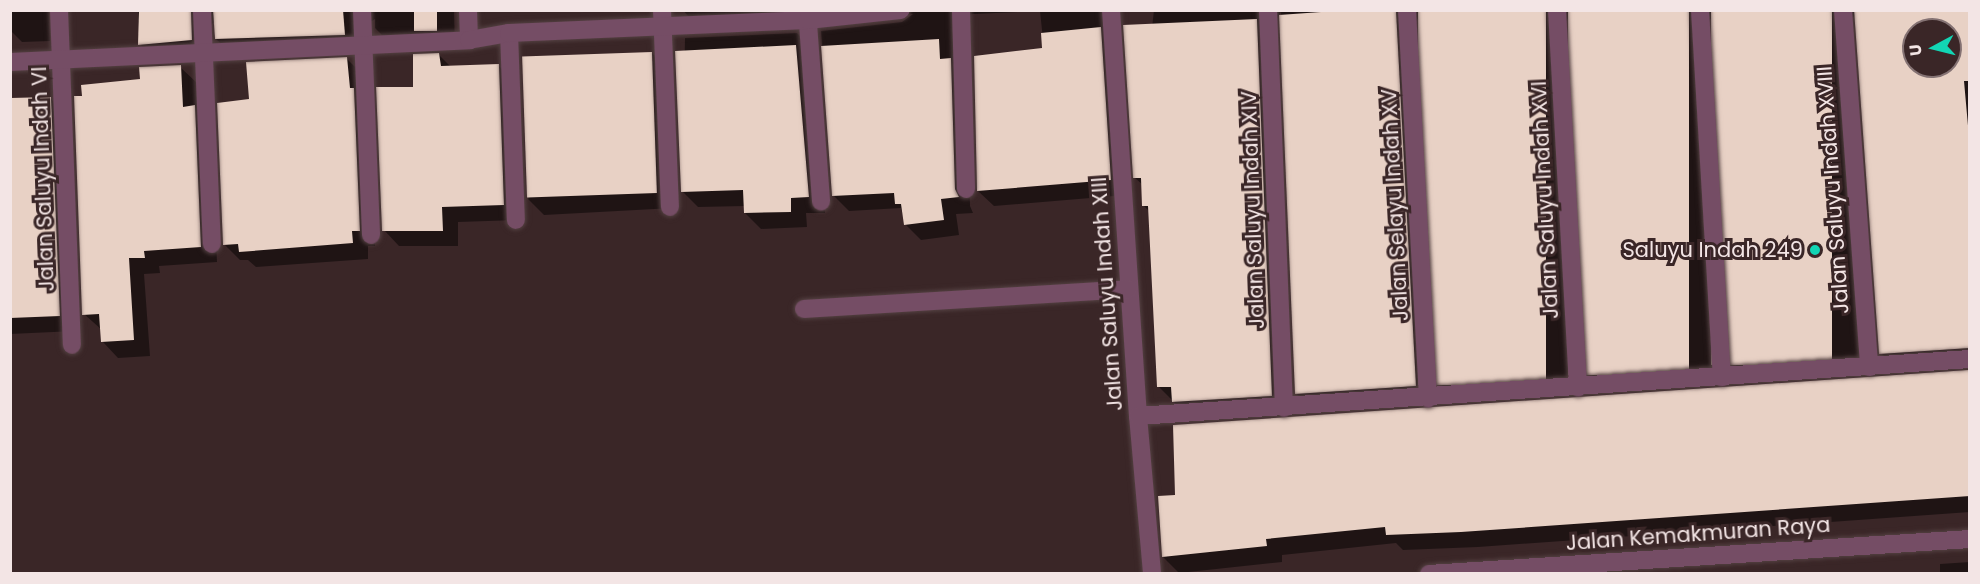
<!DOCTYPE html>
<html>
<head>
<meta charset="utf-8">
<style>
	body { margin:0 }
	#map { position:relative; width:1980px; height:584px; overflow:hidden; background:#3a2627; font-family:Poppins,sans-serif }
	div>[style] { position:absolute }
	.shadow>* { inset:0; background:#0007 }
	.building>* { inset:0; background:#e8d1c5; transform-origin:0 0 }
	.roads { filter:drop-shadow(0 0 2px #544142) drop-shadow(0 0 2px #544142) }
	.minor>* { height:18px; margin:-9px; padding:0 9px; transform-origin:9px; border-radius:9px; background:#754d65 }
	.dots>* { width:16px; height:16px; translate:-50% -50%; box-sizing:border-box; border:3px solid #3a2627; border-radius:50% }
	span { translate:-50% -50%; white-space:nowrap; text-align:center; line-height:1.15; -webkit-text-stroke:6px #3a2627; paint-order:stroke }
	.street-label { font-size:21px; color:#f3e5e5 }
	.poi-label { font-size:21px; color:#f3e5e5 }
	.right { translate:-100% -50%; text-align:right }
	.frame { position:absolute; inset:0; border:12px solid #f3e5e5; pointer-events:none }
	.north { position:absolute; left:1902px; top:18px; width:60px; height:60px; box-sizing:border-box; background:#3a2627; border:2px solid #847273; border-radius:50%; rotate:263deg; font-size:16px; font-weight:700; line-height:24px; text-align:center; color:#f3e5e5 }
	.north::after { content:''; display:block; margin:auto; width:21px; height:27px; background:#12d5b4; clip-path:polygon(50% 0,100% 100%,50% 72%,0 100%) }
</style>
</head>
<body>
<div id="map">
	<div class="shadow">
		<div style="clip-path:polygon(10px 10px,49px 10px,50px 41px,22px 42px,10px 30px)"></div>
		<div style="clip-path:polygon(138px 10px,454px 10px,455px 48px,393px 46px,375px 28px,375px 19px,369px 23px,362px 47px,234px 56px,216px 39px,215px 21px,208px 28px,209px 57px,158px 62px,140px 44px)"></div>
		<div style="clip-path:polygon(683px 10px,1106px 10px,1126px 195px,994px 206px,978px 191px,1044px 49px,1040px 11px,952px 15px,954px 64px,966px 75px,970px 206px,973px 213px,956px 214px,959px 235px,921px 240px,905px 224px,901px 208px,849px 211px,833px 195px,821px 31px,902px 22px,913px 14px,699px 29px)"></div>
		<div style="clip-path:polygon(evenodd,1154px 10px,1970px 10px,1970px 365px,1897px 369px,1881px 353px,1856px 16px,1852px 17px,1872px 371px,1750px 380px,1734px 363px,1713px 16px,1704px 27px,1726px 381px,1606px 389px,1590px 373px,1570px 16px,1561px 27px,1582px 391px,1456px 400px,1440px 383px,1420px 16px,1411px 27px,1432px 401px,1312px 410px,1296px 393px,1281px 12px,1272px 27px,1288px 411px,1190px 418px,1158px 386px,1150px 212px,1144px 206px,1143px 185px,1135px 178px,1154px 10px,1914px 30px,1950px 30px,1950px 66px,1914px 66px,1914px 30px)"></div>
		<div style="clip-path:polygon(797px 33px,813px 49px,825px 213px,806px 213px,807px 227px,761px 229px,745px 213px,745px 206px,698px 207px,682px 191px,685px 38px)"></div>
		<div style="clip-path:polygon(652px 53px,668px 69px,673px 208px,544px 215px,528px 199px)"></div>
		<div style="clip-path:polygon(438px 54px,451px 67px,498px 65px,514px 81px,519px 220px,458px 222px,458px 246px,399px 246px,384px 230px,414px 88px)"></div>
		<div style="clip-path:polygon(347px 59px,363px 75px,369px 105px,375px 246px,368px 246px,368px 259px,256px 267px,248px 260px,240px 260px,224px 244px,251px 100px)"></div>
		<div style="clip-path:polygon(180px 67px,196px 82px,210px 123px,217px 262px,159px 266px,160px 273px,144px 274px,150px 356px,118px 358px,103px 342px,102px 330px,84px 314px,83px 97px)"></div>
		<div style="clip-path:polygon(10px 98px,50px 98px,66px 114px,75px 331px,10px 334px)"></div>
		<div style="clip-path:polygon(1967px 372px,1970px 512px,1478px 547px,1403px 550px,1396px 543px,1282px 555px,1282px 562px,1179px 573px,1163px 557px)"></div>
		<div style="clip-path:polygon(1970px 562px,1970px 574px,1940px 574px,1940px 564px)"></div>
	</div>
	<div class="building">
		<div style="clip-path:polygon(139px 10px,191px 10px,192px 40px,138px 45px)"></div>
		<div style="clip-path:polygon(213px 10px,343px 10px,345px 35px,215px 39px)"></div>
		<div style="left:414px;top:10px;width:23px;height:21px"></div>
		<div style="clip-path:polygon(1349px 10px,1396px 10px,1416px 386px,1295px 394px,1279px 15px)"></div>
		<div style="left:1418px;top:10px;width:128px;height:375px"></div>
		<div style="left:1568px;top:10px;width:121px;height:365px"></div>
		<div style="left:1711px;top:10px;width:121px;height:355px"></div>
		<div style="clip-path:polygon(evenodd,1854px 10px,1970px 10px,1970px 81px,1964px 81px,1970px 148px,1970px 348px,1879px 354px,1854px 10px,1914px 30px,1950px 30px,1950px 66px,1914px 66px,1914px 30px)"></div>
		<div style="clip-path:polygon(1257px 19px,1272px 396px,1172px 402px,1171px 387px,1157px 387px,1148px 206px,1142px 206px,1141px 178px,1133px 178px,1123px 25px)"></div>
		<div style="clip-path:polygon(1101px 27px,1111px 180px,977px 191px,974px 56px,1042px 48px,1041px 33px)"></div>
		<div style="clip-path:polygon(939px 39px,940px 59px,951px 58px,955px 189px,959px 197px,941px 199px,944px 220px,904px 225px,901px 204px,895px 204px,894px 193px,832px 196px,821px 46px)"></div>
		<div style="clip-path:polygon(796px 45px,809px 197px,791px 198px,791px 212px,744px 213px,743px 190px,681px 192px,675px 51px)"></div>
		<div style="left:652px;top:52px;width:141px;height:130px;rotate:88deg"></div>
		<div style="clip-path:polygon(439px 53px,441px 66px,499px 64px,504px 205px,442px 207px,443px 231px,382px 231px,376px 87px,413px 87px,413px 54px)"></div>
		<div style="clip-path:polygon(347px 57px,350px 88px,354px 88px,360px 231px,352px 231px,353px 243px,239px 252px,238px 244px,223px 245px,217px 103px,249px 99px,246px 62px)"></div>
		<div style="clip-path:polygon(181px 65px,183px 107px,195px 105px,201px 247px,144px 251px,145px 258px,129px 258px,134px 340px,101px 342px,99px 314px,82px 315px,74px 96px,82px 96px,81px 85px,140px 79px,139px 67px)"></div>
		<div style="clip-path:polygon(51px 97px,60px 316px,10px 318px,10px 98px)"></div>
		<div style="clip-path:polygon(1968px 370px,1970px 496px,1461px 532px,1386px 535px,1385px 527px,1266px 539px,1267px 546px,1162px 557px,1158px 496px,1175px 495px,1173px 425px)"></div>
	</div>
	<div class="roads">
		<div class="minor">
			<div style="left:59px;top:10px;width:335px;rotate:87.8deg"></div>
			<div style="left:202px;top:10px;width:234px;rotate:87.6deg"></div>
			<div style="left:362px;top:10px;width:225px;rotate:87.7deg"></div>
			<div style="left:468px;top:10px;width:30px;rotate:88deg"></div>
			<div style="left:662px;top:10px;width:197px;rotate:87.7deg"></div>
			<div style="left:807px;top:10px;width:192px;rotate:85.8deg"></div>
			<div style="left:961px;top:10px;width:179px;rotate:88.4deg"></div>
			<div style="left:1111px;top:10px;width:407px;rotate:86.2deg"></div>
			<div style="left:1138px;top:416px;width:159px;rotate:84.9deg"></div>
			<div style="left:1268px;top:10px;width:398px;rotate:87.7deg"></div>
			<div style="left:1407px;top:10px;width:389px;rotate:86.9deg"></div>
			<div style="left:1557px;top:10px;width:378px;rotate:86.8deg"></div>
			<div style="left:1700px;top:10px;width:368px;rotate:86.6deg"></div>
			<div style="left:1843px;top:10px;width:358px;rotate:85.8deg"></div>
			<div style="left:509px;top:33px;width:187px;rotate:87.9deg"></div>
			<div style="left:10px;top:62px;width:460px;rotate:-2.7deg"></div>
			<div style="left:469px;top:40px;width:41px;rotate:-9.9deg"></div>
			<div style="left:509px;top:33px;width:299px;rotate:-2.5deg"></div>
			<div style="left:808px;top:20px;width:93px;rotate:-6.2deg"></div>
			<div style="left:804px;top:309px;width:325px;rotate:-3.5deg"></div>
			<div style="left:1138px;top:416px;width:834px;rotate:-3.92deg"></div>
			<div style="left:1429px;top:574px;width:542px;rotate:-3.7deg"></div>
		</div>
	</div>
	<div class="dots">
		<div style="left:1815px;top:250px;background:#12d5b4"></div>
	</div>
	<div class="street-label">
		<span style="left:43px;top:179px;rotate:-92deg">Jalan Saluyu Indah VI</span>
		<span style="left:1833px;top:190px;rotate:-94deg">Jalan Saluyu Indah XVIII</span>
		<span style="left:1545px;top:200px;rotate:-93deg">Jalan Saluyu Indah XVI</span>
		<span style="left:1395px;top:205px;rotate:-93deg">Jalan Selayu Indah XV</span>
		<span style="left:1253px;top:210px;rotate:-92deg">Jalan Saluyu Indah XIV</span>
		<span style="left:1107px;top:294px;rotate:-94deg">Jalan Saluyu Indah XIII</span>
		<span style="left:1698px;top:534px;rotate:-4deg">Jalan Kemakmuran Raya</span>
	</div>
	<div class="poi-label">
		<span class="right" style="left:1803px;top:250px">Saluyu Indah 249</span>
	</div>
	<div class="frame"></div>
	<div class="north">U</div>
</div>
</body>
</html>
